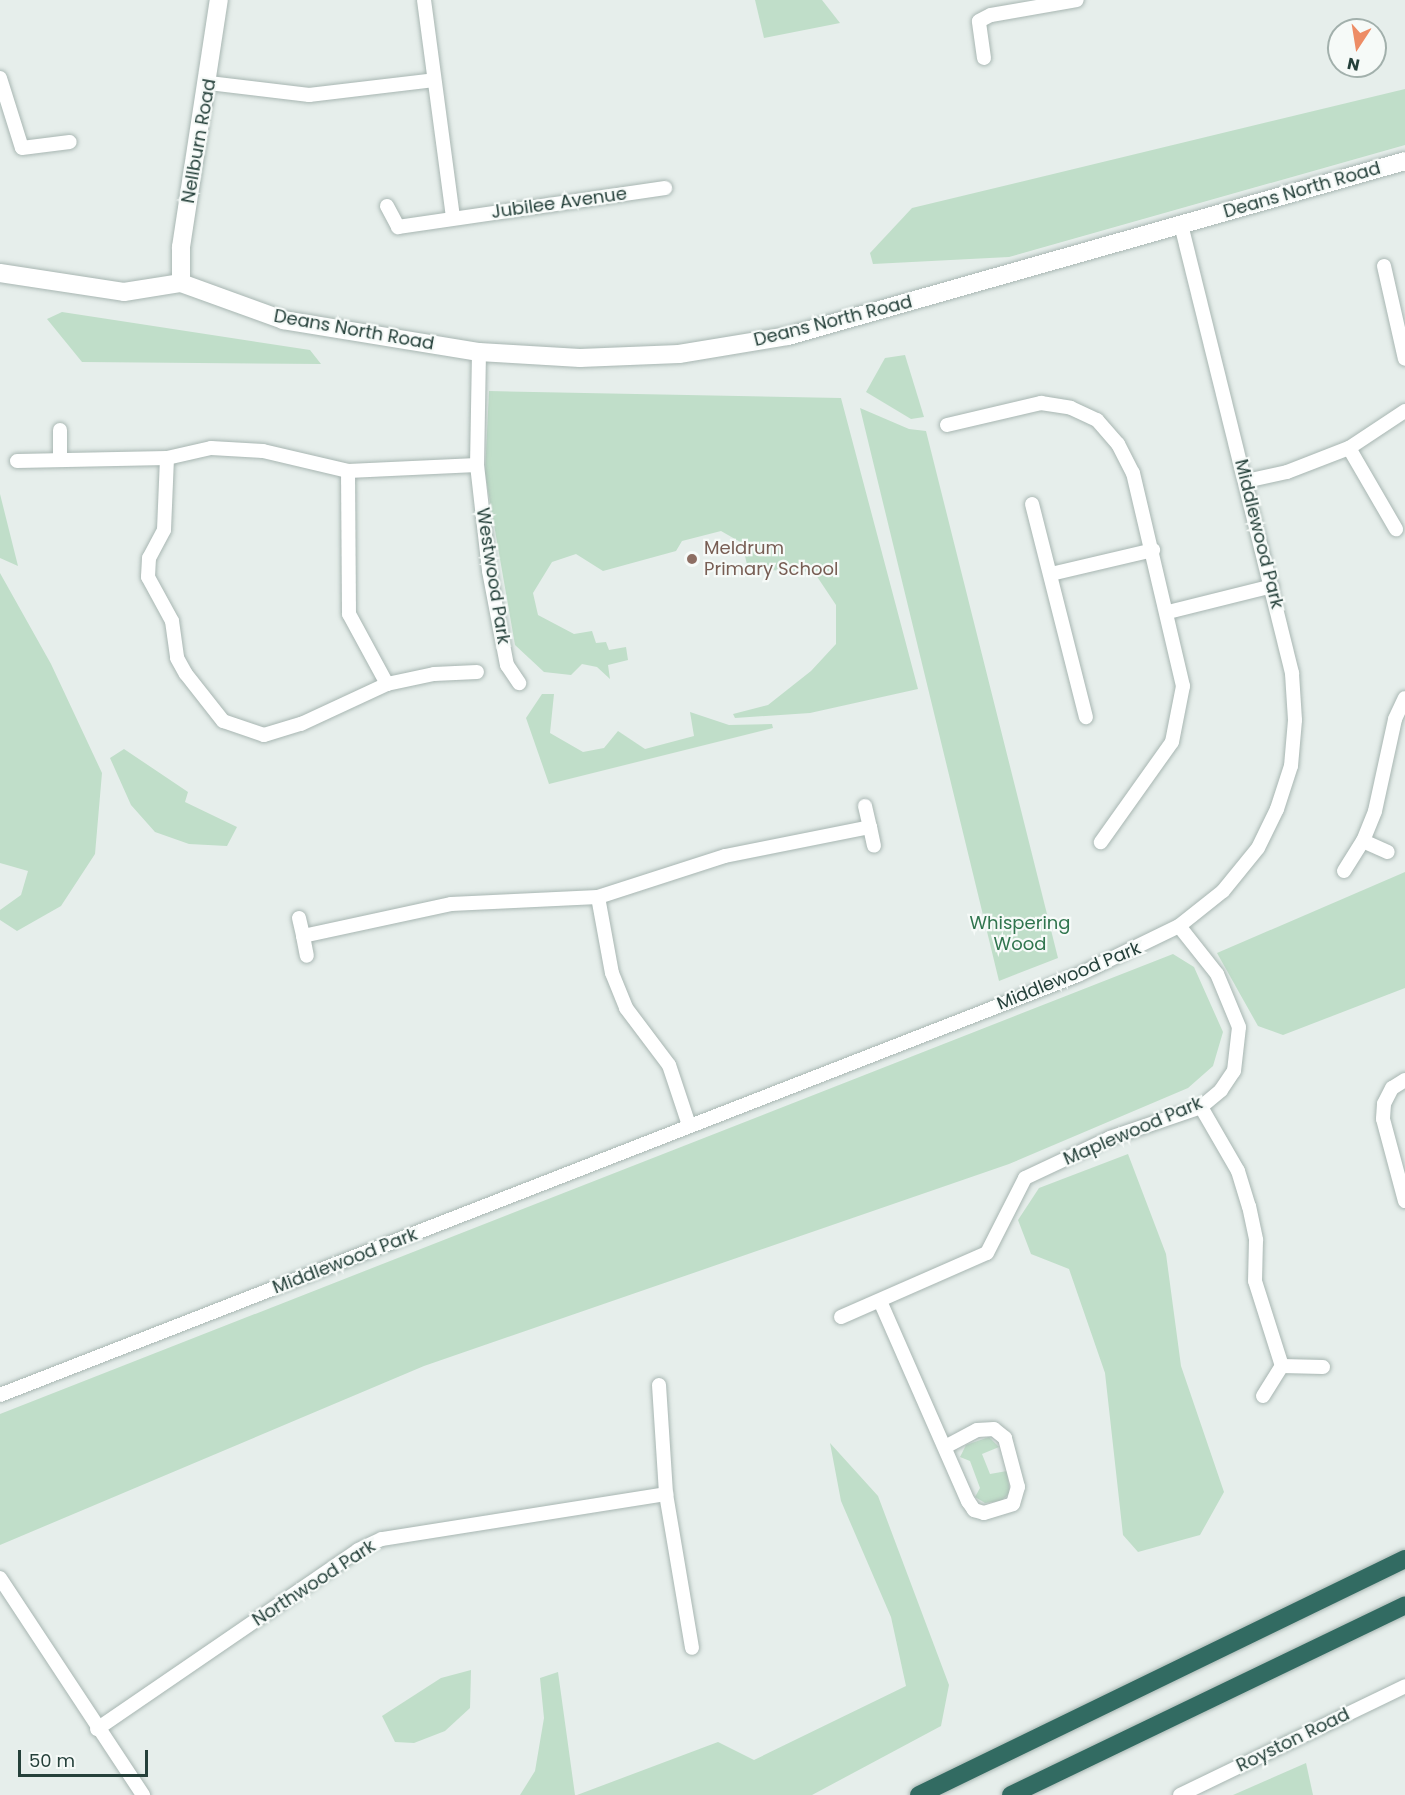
<!DOCTYPE html>
<html>
<head>
<meta charset="utf-8">
<style>
	body { margin:0 }
	#map { position:relative; width:1405px; height:1795px; overflow:hidden; background:#e6eeeb; font-family:Poppins,sans-serif }
	div>[style] { position:absolute }
	.green>* { inset:0; background:#c0dec9 }
	.roads { filter:drop-shadow(0 0 2px #a8b6b2) drop-shadow(0 0 2px #a8b6b2) }
	.street>* { height:14px; margin:-7px; padding:0 7px; transform-origin:7px; border-radius:7px; background:#fff }
	.secondary>* { height:18px; margin:-9px; padding:0 9px; transform-origin:9px; border-radius:9px; background:#fff }
	.highway>* { height:18px; margin:-9px; padding:0 9px; transform-origin:9px; border-radius:9px; background:#326b62 }
	.dots>* { width:16px; height:16px; translate:-50% -50%; box-sizing:border-box; border:3px solid #f6faf8; border-radius:50% }
	span { translate:-50% -50%; white-space:nowrap; text-align:center; line-height:1.15; -webkit-text-stroke:4.5px #f6faf8; paint-order:stroke }
	.street-label { font-size:18px; color:#25403a }
	.education-label { font-size:18px; color:#785e54 }
	.left { translate:0 -50%; text-align:left }
	.park-label { font-size:18px; color:#30754e }
	.north { position:absolute; left:1327px; top:18px; width:60px; height:60px; box-sizing:border-box; background:#f6faf8; border:2px solid #a2b0ac; border-radius:50%; rotate:192deg; font-size:16px; font-weight:700; line-height:24px; text-align:center; color:#25403a }
	.north::after { content:''; display:block; margin:auto; width:21px; height:27px; background:#ed8c65; clip-path:polygon(50% 0,100% 100%,50% 72%,0 100%) }
	.scale { position:absolute; left:18px; top:1750px; width:130px; height:27px; box-sizing:border-box; border:3px solid #25403a; border-top:0; padding-left:8px; font-size:18px; line-height:21px; white-space:nowrap; color:#25403a; -webkit-text-stroke:4px #f6faf8; paint-order:stroke }
</style>
</head>
<body>
<div id="map">
	<div class="green">
		<div style="clip-path:polygon(755px 0,822px 0,840px 23px,764px 38px)"></div>
		<div style="clip-path:polygon(1405px 89px,1405px 145px,1009px 257px,873px 264px,870px 253px,912px 208px)"></div>
		<div style="clip-path:polygon(62px 312px,310px 350px,321px 364px,82px 362px,47px 319px)"></div>
		<div style="clip-path:polygon(905px 355px,924px 417px,911px 419px,866px 392px,885px 358px)"></div>
		<div style="clip-path:polygon(489px 391px,841px 398px,918px 689px,810px 713px,735px 718px,733px 714px,768px 705px,811px 671px,836px 644px,836px 605px,814px 572px,748px 569px,742px 543px,721px 531px,682px 541px,676px 551px,603px 571px,576px 554px,552px 562px,533px 593px,538px 615px,574px 634px,592px 631px,596px 643px,606px 642px,609px 650px,626px 647px,628px 660px,608px 665px,610px 679px,597px 667px,582px 664px,571px 675px,544px 672px,515px 645px,485px 473px)"></div>
		<div style="clip-path:polygon(860px 408px,909px 429px,926px 431px,1058px 958px,999px 981px)"></div>
		<div style="clip-path:polygon(0 494px,18px 566px,0 558px)"></div>
		<div style="clip-path:polygon(0 573px,51px 664px,102px 773px,95px 854px,61px 906px,17px 931px,0 920px,0 910px,21px 895px,28px 871px,0 863px)"></div>
		<div style="clip-path:polygon(542px 694px,554px 694px,550px 733px,583px 752px,604px 748px,618px 731px,645px 749px,694px 736px,690px 712px,729px 725px,772px 724px,773px 728px,549px 784px,526px 718px)"></div>
		<div style="clip-path:polygon(124px 749px,188px 792px,185px 802px,237px 827px,227px 846px,189px 844px,155px 832px,131px 805px,110px 758px)"></div>
		<div style="clip-path:polygon(1405px 872px,1405px 988px,1283px 1035px,1258px 1026px,1217px 953px)"></div>
		<div style="clip-path:polygon(1173px 954px,1194px 967px,1223px 1032px,1213px 1066px,1188px 1088px,1009px 1164px,424px 1366px,0 1545px,0 1414px)"></div>
		<div style="clip-path:polygon(1128px 1154px,1166px 1254px,1181px 1366px,1224px 1492px,1200px 1535px,1138px 1552px,1123px 1535px,1105px 1373px,1069px 1269px,1031px 1254px,1018px 1220px,1039px 1188px)"></div>
		<div style="clip-path:polygon(989px 1437px,999px 1447px,982px 1454px,990px 1474px,1007px 1471px,1010px 1493px,1001px 1501px,985px 1503px,975px 1497px,980px 1488px,970px 1461px,960px 1457px,966px 1445px)"></div>
		<div style="clip-path:polygon(830px 1443px,878px 1496px,949px 1685px,941px 1726px,812px 1795px,577px 1795px,718px 1742px,754px 1760px,906px 1686px,891px 1617px,841px 1501px)"></div>
		<div style="clip-path:polygon(471px 1670px,470px 1708px,445px 1731px,414px 1743px,395px 1742px,382px 1716px,441px 1678px)"></div>
		<div style="clip-path:polygon(558px 1672px,575px 1795px,520px 1795px,535px 1771px,544px 1718px,540px 1678px)"></div>
		<div style="clip-path:polygon(1306px 1763px,1313px 1795px,1233px 1795px)"></div>
	</div>
	<div class="roads">
		<div class="street">
			<div style="left:424px;top:0;width:220px;rotate:82.4deg"></div>
			<div style="left:984px;top:58px;width:37px;rotate:-98deg"></div>
			<div style="left:979px;top:21px;width:13px;rotate:-27deg"></div>
			<div style="left:991px;top:15px;width:87px;rotate:-9.9deg"></div>
			<div style="left:0;top:78px;width:73px;rotate:72.6deg"></div>
			<div style="left:22px;top:148px;width:48px;rotate:-7.1deg"></div>
			<div style="left:209px;top:83px;width:101px;rotate:6.8deg"></div>
			<div style="left:309px;top:95px;width:126px;rotate:-6.8deg"></div>
			<div style="left:387px;top:206px;width:24px;rotate:62deg"></div>
			<div style="left:398px;top:227px;width:270px;rotate:-8.3deg"></div>
			<div style="left:1384px;top:266px;width:95px;rotate:77.3deg"></div>
			<div style="left:479px;top:352px;width:113px;rotate:91deg"></div>
			<div style="left:477px;top:465px;width:107px;rotate:83.5deg"></div>
			<div style="left:489px;top:571px;width:96px;rotate:79.2deg"></div>
			<div style="left:507px;top:665px;width:22px;rotate:56deg"></div>
			<div style="left:947px;top:425px;width:97px;rotate:-13.2deg"></div>
			<div style="left:1041px;top:403px;width:30px;rotate:9deg"></div>
			<div style="left:1071px;top:408px;width:29px;rotate:25deg"></div>
			<div style="left:1097px;top:420px;width:32px;rotate:49deg"></div>
			<div style="left:1118px;top:444px;width:33px;rotate:63deg"></div>
			<div style="left:1133px;top:473px;width:219px;rotate:76.8deg"></div>
			<div style="left:1183px;top:686px;width:57px;rotate:101.1deg"></div>
			<div style="left:1172px;top:742px;width:123px;rotate:125.4deg"></div>
			<div style="left:1349px;top:448px;width:94px;rotate:59.9deg"></div>
			<div style="left:167px;top:458px;width:72px;rotate:92.4deg"></div>
			<div style="left:164px;top:530px;width:32px;rotate:118deg"></div>
			<div style="left:149px;top:558px;width:19px;rotate:93deg"></div>
			<div style="left:148px;top:577px;width:50px;rotate:61.4deg"></div>
			<div style="left:172px;top:621px;width:37px;rotate:82deg"></div>
			<div style="left:177px;top:658px;width:18px;rotate:61deg"></div>
			<div style="left:186px;top:674px;width:60px;rotate:51.8deg"></div>
			<div style="left:223px;top:721px;width:43px;rotate:18.9deg"></div>
			<div style="left:264px;top:735px;width:39px;rotate:-17deg"></div>
			<div style="left:301px;top:724px;width:95px;rotate:-24.9deg"></div>
			<div style="left:387px;top:684px;width:80px;rotate:-118.5deg"></div>
			<div style="left:349px;top:614px;width:143px;rotate:-90.4deg"></div>
			<div style="left:60px;top:460px;width:30px;rotate:-90deg"></div>
			<div style="left:17px;top:461px;width:150px;rotate:-1.1deg"></div>
			<div style="left:167px;top:458px;width:45px;rotate:-12.8deg"></div>
			<div style="left:211px;top:448px;width:52px;rotate:3.3deg"></div>
			<div style="left:263px;top:451px;width:87px;rotate:13.2deg"></div>
			<div style="left:348px;top:471px;width:129px;rotate:-2.7deg"></div>
			<div style="left:1246px;top:481px;width:42px;rotate:-12.4deg"></div>
			<div style="left:1287px;top:472px;width:66px;rotate:-21.2deg"></div>
			<div style="left:1349px;top:448px;width:67px;rotate:-33.5deg"></div>
			<div style="left:1032px;top:504px;width:220px;rotate:75.8deg"></div>
			<div style="left:1051px;top:574px;width:105px;rotate:-13.2deg"></div>
			<div style="left:1168px;top:612px;width:107px;rotate:-14deg"></div>
			<div style="left:387px;top:684px;width:48px;rotate:-12deg"></div>
			<div style="left:434px;top:674px;width:43px;rotate:-2.7deg"></div>
			<div style="left:865px;top:806px;width:22px;rotate:77deg"></div>
			<div style="left:1363px;top:841px;width:27px;rotate:24deg"></div>
			<div style="left:1344px;top:871px;width:36px;rotate:-58deg"></div>
			<div style="left:1363px;top:841px;width:32px;rotate:-68deg"></div>
			<div style="left:1375px;top:811px;width:94px;rotate:-77.7deg"></div>
			<div style="left:1395px;top:719px;width:23px;rotate:-65deg"></div>
			<div style="left:598px;top:897px;width:77px;rotate:79.6deg"></div>
			<div style="left:612px;top:973px;width:38px;rotate:68deg"></div>
			<div style="left:626px;top:1008px;width:71px;rotate:53deg"></div>
			<div style="left:669px;top:1065px;width:63px;rotate:71.6deg"></div>
			<div style="left:299px;top:918px;width:18px;rotate:77deg"></div>
			<div style="left:303px;top:936px;width:151px;rotate:-12.2deg"></div>
			<div style="left:451px;top:904px;width:147px;rotate:-2.7deg"></div>
			<div style="left:598px;top:897px;width:133px;rotate:-17.9deg"></div>
			<div style="left:725px;top:856px;width:148px;rotate:-11.3deg"></div>
			<div style="left:870px;top:827px;width:19px;rotate:78deg"></div>
			<div style="left:303px;top:936px;width:20px;rotate:79deg"></div>
			<div style="left:1405px;top:1080px;width:15px;rotate:148deg"></div>
			<div style="left:1392px;top:1088px;width:18px;rotate:117deg"></div>
			<div style="left:1384px;top:1104px;width:15px;rotate:94deg"></div>
			<div style="left:1383px;top:1119px;width:85px;rotate:75deg"></div>
			<div style="left:1201px;top:1107px;width:74px;rotate:60deg"></div>
			<div style="left:1238px;top:1171px;width:37px;rotate:73deg"></div>
			<div style="left:1249px;top:1206px;width:35px;rotate:78deg"></div>
			<div style="left:1256px;top:1240px;width:41px;rotate:91.4deg"></div>
			<div style="left:1255px;top:1281px;width:89px;rotate:72.4deg"></div>
			<div style="left:1282px;top:1366px;width:41px;rotate:1.4deg"></div>
			<div style="left:880px;top:1301px;width:219px;rotate:66.3deg"></div>
			<div style="left:968px;top:1501px;width:11px;rotate:56deg"></div>
			<div style="left:974px;top:1510px;width:10px;rotate:17deg"></div>
			<div style="left:984px;top:1513px;width:30px;rotate:-17deg"></div>
			<div style="left:1013px;top:1504px;width:18px;rotate:-74deg"></div>
			<div style="left:1018px;top:1487px;width:51px;rotate:-104.9deg"></div>
			<div style="left:1005px;top:1438px;width:14px;rotate:-141deg"></div>
			<div style="left:994px;top:1429px;width:17px;rotate:177deg"></div>
			<div style="left:977px;top:1430px;width:36px;rotate:152deg"></div>
			<div style="left:841px;top:1317px;width:159px;rotate:-23.7deg"></div>
			<div style="left:987px;top:1253px;width:84px;rotate:-63.1deg"></div>
			<div style="left:1025px;top:1178px;width:94px;rotate:-25.2deg"></div>
			<div style="left:1110px;top:1138px;width:96px;rotate:-18.8deg"></div>
			<div style="left:1201px;top:1107px;width:26px;rotate:-40deg"></div>
			<div style="left:1221px;top:1090px;width:23px;rotate:-56deg"></div>
			<div style="left:1234px;top:1071px;width:44px;rotate:-83.5deg"></div>
			<div style="left:1239px;top:1027px;width:57px;rotate:-112.5deg"></div>
			<div style="left:1217px;top:974px;width:61px;rotate:-128.4deg"></div>
			<div style="left:659px;top:1385px;width:109px;rotate:86.3deg"></div>
			<div style="left:666px;top:1494px;width:156px;rotate:80.4deg"></div>
			<div style="left:0;top:1395px;width:1157px;rotate:-21.29deg"></div>
			<div style="left:1078px;top:975px;width:112px;rotate:-25.9deg"></div>
			<div style="left:1179px;top:926px;width:56px;rotate:-38.5deg"></div>
			<div style="left:1223px;top:891px;width:55px;rotate:-50.9deg"></div>
			<div style="left:1258px;top:848px;width:43px;rotate:-64deg"></div>
			<div style="left:1277px;top:809px;width:45px;rotate:-72deg"></div>
			<div style="left:1291px;top:766px;width:46px;rotate:-85deg"></div>
			<div style="left:1295px;top:720px;width:47px;rotate:-93.7deg"></div>
			<div style="left:1292px;top:673px;width:462px;rotate:-103.9deg"></div>
			<div style="left:1263px;top:1396px;width:36px;rotate:-58deg"></div>
			<div style="left:0;top:1578px;width:260px;rotate:56.6deg"></div>
			<div style="left:97px;top:1729px;width:316px;rotate:-34.4deg"></div>
			<div style="left:358px;top:1550px;width:26px;rotate:-25deg"></div>
			<div style="left:382px;top:1539px;width:288px;rotate:-9deg"></div>
			<div style="left:1180px;top:1795px;width:250px;rotate:-25.8deg"></div>
		</div>
		<div class="secondary">
			<div style="left:0;top:273px;width:125px;rotate:8.7deg"></div>
			<div style="left:124px;top:292px;width:58px;rotate:-9deg"></div>
			<div style="left:181px;top:283px;width:109px;rotate:19.9deg"></div>
			<div style="left:283px;top:320px;width:199px;rotate:9.3deg"></div>
			<div style="left:479px;top:352px;width:101px;rotate:3.4deg"></div>
			<div style="left:580px;top:358px;width:99px;rotate:-2.3deg"></div>
			<div style="left:679px;top:354px;width:110px;rotate:-9.4deg"></div>
			<div style="left:788px;top:336px;width:641px;rotate:-15.83deg"></div>
			<div style="left:181px;top:283px;width:36px;rotate:-90deg"></div>
			<div style="left:181px;top:247px;width:250px;rotate:-81.3deg"></div>
		</div>
		<div class="highway">
			<div style="left:919px;top:1795px;width:540px;rotate:-25.9deg"></div>
			<div style="left:1011px;top:1795px;width:437px;rotate:-25.7deg"></div>
		</div>
	</div>
	<div class="dots">
		<div style="left:692px;top:559px;background:#8d6e63"></div>
	</div>
	<div class="street-label">
		<span style="left:199px;top:141px;rotate:-80deg">Nellburn Road</span>
		<span style="left:1302px;top:190px;rotate:-16deg">Deans North Road</span>
		<span style="left:559px;top:203px;rotate:-8deg">Jubilee Avenue</span>
		<span style="left:833px;top:321px;rotate:-14deg">Deans North Road</span>
		<span style="left:354px;top:330px;rotate:10deg">Deans North Road</span>
		<span style="left:1259px;top:534px;rotate:76deg">Middlewood Park</span>
		<span style="left:493px;top:576px;rotate:81deg">Westwood Park</span>
		<span style="left:1069px;top:976px;rotate:-22deg">Middlewood Park</span>
		<span style="left:1133px;top:1131px;rotate:-23deg">Maplewood Park</span>
		<span style="left:345px;top:1261px;rotate:-21deg">Middlewood Park</span>
		<span style="left:314px;top:1583px;rotate:-33deg">Northwood Park</span>
		<span style="left:1293px;top:1740px;rotate:-26deg">Royston Road</span>
	</div>
	<div class="education-label">
		<span class="left" style="left:704px;top:559px">Meldrum<br>Primary School</span>
	</div>
	<div class="park-label">
		<span style="left:1020px;top:934px">Whispering<br>Wood</span>
	</div>
	<div class="north">N</div>
	<div class="scale">50 m</div>
</div>
</body>
</html>
